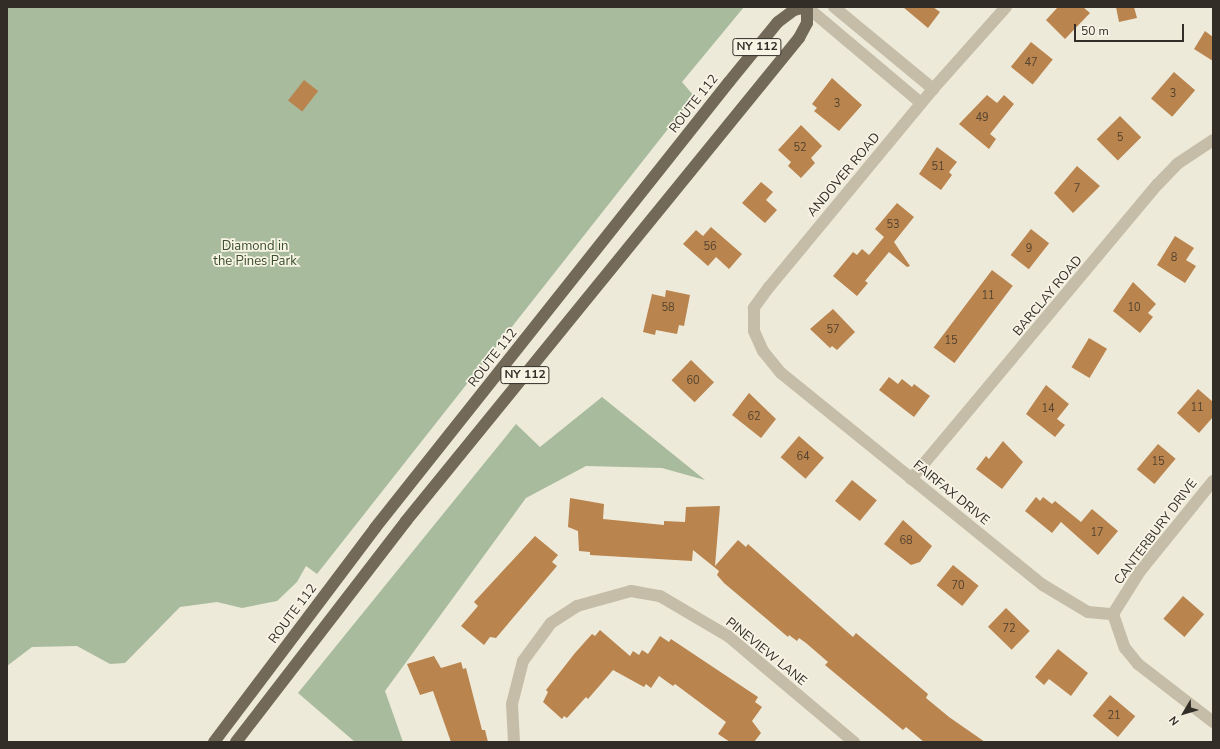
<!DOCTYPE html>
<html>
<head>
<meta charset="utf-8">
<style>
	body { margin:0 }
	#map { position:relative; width:1220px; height:749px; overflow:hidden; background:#eeeada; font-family:"Nunito Sans",sans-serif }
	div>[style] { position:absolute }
	.green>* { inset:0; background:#a8bb9c }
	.building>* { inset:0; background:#b9844d; transform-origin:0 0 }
	.street>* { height:12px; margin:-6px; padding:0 6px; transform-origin:6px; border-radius:6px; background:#c5bda7 }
	.primary>* { height:12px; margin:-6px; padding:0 6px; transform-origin:6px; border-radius:6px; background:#736959 }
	span { translate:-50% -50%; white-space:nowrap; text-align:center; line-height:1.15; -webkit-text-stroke:3.5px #f7f3e5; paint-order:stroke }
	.number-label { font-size:11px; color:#544330 }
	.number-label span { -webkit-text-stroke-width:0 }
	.shield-label span { padding:1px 3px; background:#f7f3e5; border:1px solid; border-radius:3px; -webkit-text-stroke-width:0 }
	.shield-label { font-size:12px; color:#322d27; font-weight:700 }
	.street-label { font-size:13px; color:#322d27 }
	.park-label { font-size:13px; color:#394e2d }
	.frame { position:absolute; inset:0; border:8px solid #322d27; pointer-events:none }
	.north { position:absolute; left:1164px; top:693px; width:40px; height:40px; -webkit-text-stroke:3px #f7f3e5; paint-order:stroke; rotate:232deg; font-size:11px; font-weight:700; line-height:16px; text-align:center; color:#322d27 }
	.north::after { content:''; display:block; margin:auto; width:14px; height:18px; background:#322d27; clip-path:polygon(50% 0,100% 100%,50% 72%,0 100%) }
	.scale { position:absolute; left:1074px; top:24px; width:110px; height:18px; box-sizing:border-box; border:2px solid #322d27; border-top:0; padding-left:5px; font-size:12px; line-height:14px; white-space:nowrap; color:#322d27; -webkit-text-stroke:3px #f7f3e5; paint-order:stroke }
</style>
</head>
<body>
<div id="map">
	<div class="green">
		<div style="clip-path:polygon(7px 7px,744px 7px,682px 82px,694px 96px,317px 574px,306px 566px,297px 582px,277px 601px,242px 608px,217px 602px,180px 607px,125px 663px,110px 664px,77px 646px,32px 647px,7px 666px)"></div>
		<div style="clip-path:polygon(602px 397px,705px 480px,662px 468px,586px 466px,526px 498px,385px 691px,403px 742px,355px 742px,298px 693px,516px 424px,540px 447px)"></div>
	</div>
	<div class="building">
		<div style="clip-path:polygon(903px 7px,933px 7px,940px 12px,928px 28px)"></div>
		<div style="clip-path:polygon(1058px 7px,1083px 7px,1090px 13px,1065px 39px,1046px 20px)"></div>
		<div style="clip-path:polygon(1116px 7px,1134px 7px,1137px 18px,1119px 22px)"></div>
		<div style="clip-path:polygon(1205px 31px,1213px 37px,1213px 61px,1194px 49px)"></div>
		<div style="left:1031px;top:42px;width:28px;height:32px;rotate:39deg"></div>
		<div style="left:1174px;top:72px;width:28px;height:35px;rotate:41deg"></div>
		<div style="clip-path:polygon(832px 78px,862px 105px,839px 131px,814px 111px,817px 108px,812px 104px)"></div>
		<div style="left:304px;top:80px;width:18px;height:26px;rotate:38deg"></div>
		<div style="clip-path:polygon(987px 95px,997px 103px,1004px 95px,1014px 104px,990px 134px,996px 139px,989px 149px,959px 124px)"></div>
		<div style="left:1120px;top:116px;width:30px;height:33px;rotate:45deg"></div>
		<div style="clip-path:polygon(801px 125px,822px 146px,811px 158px,815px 163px,801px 178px,788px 166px,791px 162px,778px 150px)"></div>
		<div style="clip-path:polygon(937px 147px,957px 162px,949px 172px,952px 175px,941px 190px,919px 174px)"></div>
		<div style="clip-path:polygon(1077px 166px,1100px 186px,1073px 213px,1054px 193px)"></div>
		<div style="clip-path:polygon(761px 182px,773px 192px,766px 200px,777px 210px,765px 223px,742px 203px)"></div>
		<div style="clip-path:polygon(897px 203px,914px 217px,894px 242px,910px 266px,907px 267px,889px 252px,865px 281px,868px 283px,857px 296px,833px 276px,853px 252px,857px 255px,862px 249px,869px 255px,884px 237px,875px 229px)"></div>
		<div style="clip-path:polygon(711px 227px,742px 254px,729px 269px,716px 257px,708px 266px,683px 244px,696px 230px,703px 236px)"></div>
		<div style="left:1031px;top:229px;width:23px;height:33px;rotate:38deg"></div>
		<div style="clip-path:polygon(1175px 236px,1194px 248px,1186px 260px,1196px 266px,1185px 283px,1157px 265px)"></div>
		<div style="left:992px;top:270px;width:26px;height:97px;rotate:37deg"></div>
		<div style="clip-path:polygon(1133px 282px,1156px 304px,1148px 313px,1153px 317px,1140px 333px,1113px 311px)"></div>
		<div style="clip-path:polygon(666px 290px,690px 295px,684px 326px,679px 325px,677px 334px,656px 330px,655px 335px,643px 332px,652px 294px,665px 297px)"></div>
		<div style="clip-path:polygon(833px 309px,855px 332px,837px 350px,832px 346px,830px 348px,810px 329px)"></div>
		<div style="left:1089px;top:338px;width:21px;height:34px;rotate:31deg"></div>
		<div style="left:691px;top:360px;width:32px;height:28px;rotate:44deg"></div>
		<div style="clip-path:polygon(889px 377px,898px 384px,902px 379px,912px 387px,914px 384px,930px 396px,914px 417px,879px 390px)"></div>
		<div style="clip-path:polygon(1046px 385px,1069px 404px,1057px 419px,1065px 425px,1055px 437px,1026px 414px)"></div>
		<div style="clip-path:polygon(1198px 389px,1213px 402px,1213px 417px,1199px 433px,1177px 413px)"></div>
		<div style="clip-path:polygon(749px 393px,776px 419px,761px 438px,732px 415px)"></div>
		<div style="left:799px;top:436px;width:33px;height:28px;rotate:41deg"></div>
		<div style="clip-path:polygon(1003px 441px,1023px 462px,1002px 489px,976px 469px,986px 456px,989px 459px)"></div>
		<div style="left:1158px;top:444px;width:23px;height:33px;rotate:40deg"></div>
		<div style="left:852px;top:480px;width:32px;height:27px;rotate:39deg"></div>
		<div style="clip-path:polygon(1036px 497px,1040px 501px,1043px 497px,1052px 504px,1055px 501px,1081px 522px,1092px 509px,1118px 531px,1098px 555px,1061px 522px,1052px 533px,1025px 511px)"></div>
		<div style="clip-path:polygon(570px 498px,604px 504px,603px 519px,664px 525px,664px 521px,685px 522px,686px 507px,720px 506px,715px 566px,738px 540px,746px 547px,748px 544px,853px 637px,856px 633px,928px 694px,926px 698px,949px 717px,985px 742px,924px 742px,906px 727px,903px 730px,825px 665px,828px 662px,806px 643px,799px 638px,797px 641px,789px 635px,788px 637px,724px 583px,717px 575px,719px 571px,693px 550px,692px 561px,590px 555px,590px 552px,579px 551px,578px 531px,568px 527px)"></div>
		<div style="clip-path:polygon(903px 520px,932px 546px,920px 562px,911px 565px,884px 544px)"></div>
		<div style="clip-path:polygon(535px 536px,558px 555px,552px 562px,557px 566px,496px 638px,490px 637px,484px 645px,461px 626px,478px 606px,474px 602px)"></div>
		<div style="left:953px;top:565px;width:33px;height:26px;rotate:39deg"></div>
		<div style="left:1183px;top:596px;width:28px;height:30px;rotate:41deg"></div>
		<div style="left:1006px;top:608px;width:33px;height:26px;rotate:44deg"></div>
		<div style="clip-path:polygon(600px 630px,630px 656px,633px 651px,639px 655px,642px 650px,648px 654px,660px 636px,669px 642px,671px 639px,758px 697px,755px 702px,762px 707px,752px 721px,761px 733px,754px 742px,730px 742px,718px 734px,726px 722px,675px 684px,673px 686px,659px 676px,651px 688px,646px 684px,644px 687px,613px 670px,588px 699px,586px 697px,567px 718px,564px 716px,562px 719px,543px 702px,548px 692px,546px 690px,575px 653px,592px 634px,595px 636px)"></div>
		<div style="clip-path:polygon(1058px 649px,1088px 673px,1071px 696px,1049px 679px,1044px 685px,1035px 677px)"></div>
		<div style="clip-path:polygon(434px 656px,441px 668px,461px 662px,463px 669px,466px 668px,482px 730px,485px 730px,488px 742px,451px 742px,433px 691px,420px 695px,407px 664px)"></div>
		<div style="left:1110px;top:695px;width:33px;height:27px;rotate:40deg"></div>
	</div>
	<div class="street">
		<div style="left:807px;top:7px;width:149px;rotate:40.1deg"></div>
		<div style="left:834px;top:7px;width:129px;rotate:39.6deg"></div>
		<div style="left:1006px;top:7px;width:110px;rotate:131.7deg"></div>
		<div style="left:933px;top:89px;width:257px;rotate:129.6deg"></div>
		<div style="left:769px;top:287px;width:26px;rotate:126deg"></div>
		<div style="left:754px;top:308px;width:23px;rotate:90deg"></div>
		<div style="left:754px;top:331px;width:22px;rotate:66deg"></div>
		<div style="left:763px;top:351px;width:28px;rotate:51deg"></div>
		<div style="left:781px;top:373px;width:337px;rotate:39deg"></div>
		<div style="left:1043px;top:585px;width:52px;rotate:31deg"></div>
		<div style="left:1088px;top:612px;width:25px;rotate:5deg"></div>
		<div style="left:911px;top:479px;width:385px;rotate:-50.1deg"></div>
		<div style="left:1158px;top:184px;width:28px;rotate:-46deg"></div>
		<div style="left:1177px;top:164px;width:43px;rotate:-33.7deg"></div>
		<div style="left:1213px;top:481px;width:116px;rotate:129deg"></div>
		<div style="left:1140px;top:571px;width:51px;rotate:122.1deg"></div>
		<div style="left:1113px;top:614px;width:36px;rotate:71deg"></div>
		<div style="left:1125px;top:648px;width:21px;rotate:51deg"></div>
		<div style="left:1138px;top:664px;width:95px;rotate:37.7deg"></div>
		<div style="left:514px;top:742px;width:38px;rotate:-93deg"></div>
		<div style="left:512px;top:704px;width:44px;rotate:-75.7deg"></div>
		<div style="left:523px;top:661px;width:47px;rotate:-53.6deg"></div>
		<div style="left:551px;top:623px;width:31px;rotate:-33deg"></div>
		<div style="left:577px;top:606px;width:56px;rotate:-15.5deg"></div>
		<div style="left:631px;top:591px;width:29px;rotate:10deg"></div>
		<div style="left:660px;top:596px;width:79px;rotate:30.5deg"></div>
		<div style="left:728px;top:636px;width:165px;rotate:40.1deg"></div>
	</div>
	<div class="primary">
		<div style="left:214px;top:742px;width:268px;rotate:-53deg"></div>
		<div style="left:375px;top:528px;width:569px;rotate:-51.56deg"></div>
		<div style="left:729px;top:82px;width:77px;rotate:-50.8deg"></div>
		<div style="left:778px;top:22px;width:20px;rotate:-37deg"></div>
		<div style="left:794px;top:10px;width:13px;rotate:-13deg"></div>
		<div style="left:236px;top:742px;width:279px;rotate:-52.4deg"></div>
		<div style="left:406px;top:521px;width:623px;rotate:-50.87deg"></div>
		<div style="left:799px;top:38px;width:17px;rotate:-62deg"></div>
		<div style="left:807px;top:23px;width:16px;rotate:-90deg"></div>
	</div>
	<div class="number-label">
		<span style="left:1031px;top:63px">47</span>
		<span style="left:1173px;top:94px">3</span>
		<span style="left:837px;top:104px">3</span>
		<span style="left:982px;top:118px">49</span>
		<span style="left:1120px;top:138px">5</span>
		<span style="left:800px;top:148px">52</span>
		<span style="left:938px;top:167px">51</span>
		<span style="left:1077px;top:189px">7</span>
		<span style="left:893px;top:225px">53</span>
		<span style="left:710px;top:247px">56</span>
		<span style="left:1029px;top:249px">9</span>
		<span style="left:1174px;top:258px">8</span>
		<span style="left:988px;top:296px">11</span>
		<span style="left:668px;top:308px">58</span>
		<span style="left:1134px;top:308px">10</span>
		<span style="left:833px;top:330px">57</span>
		<span style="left:951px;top:341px">15</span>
		<span style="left:693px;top:381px">60</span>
		<span style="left:1197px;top:408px">11</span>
		<span style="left:1048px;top:409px">14</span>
		<span style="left:754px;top:417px">62</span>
		<span style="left:803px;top:457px">64</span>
		<span style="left:1158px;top:462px">15</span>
		<span style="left:1097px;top:533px">17</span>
		<span style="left:906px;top:541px">68</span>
		<span style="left:958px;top:586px">70</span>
		<span style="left:1009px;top:629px">72</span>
		<span style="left:1114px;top:716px">21</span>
	</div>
	<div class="shield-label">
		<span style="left:757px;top:47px">NY 112</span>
		<span style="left:525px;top:375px">NY 112</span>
	</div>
	<div class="street-label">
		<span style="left:694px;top:104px;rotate:-52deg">ROUTE 112</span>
		<span style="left:844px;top:175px;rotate:-50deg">ANDOVER ROAD</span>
		<span style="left:1048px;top:296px;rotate:-50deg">BARCLAY ROAD</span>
		<span style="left:493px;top:358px;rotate:-52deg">ROUTE 112</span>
		<span style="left:951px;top:493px;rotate:39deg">FAIRFAX DRIVE</span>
		<span style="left:1156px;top:532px;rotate:-53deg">CANTERBURY DRIVE</span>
		<span style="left:293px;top:614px;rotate:-53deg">ROUTE 112</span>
		<span style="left:766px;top:652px;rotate:39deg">PINEVIEW LANE</span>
	</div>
	<div class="park-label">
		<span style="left:255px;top:254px">Diamond in<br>the Pines Park</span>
	</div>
	<div class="frame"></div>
	<div class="north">N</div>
	<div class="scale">50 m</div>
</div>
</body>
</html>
